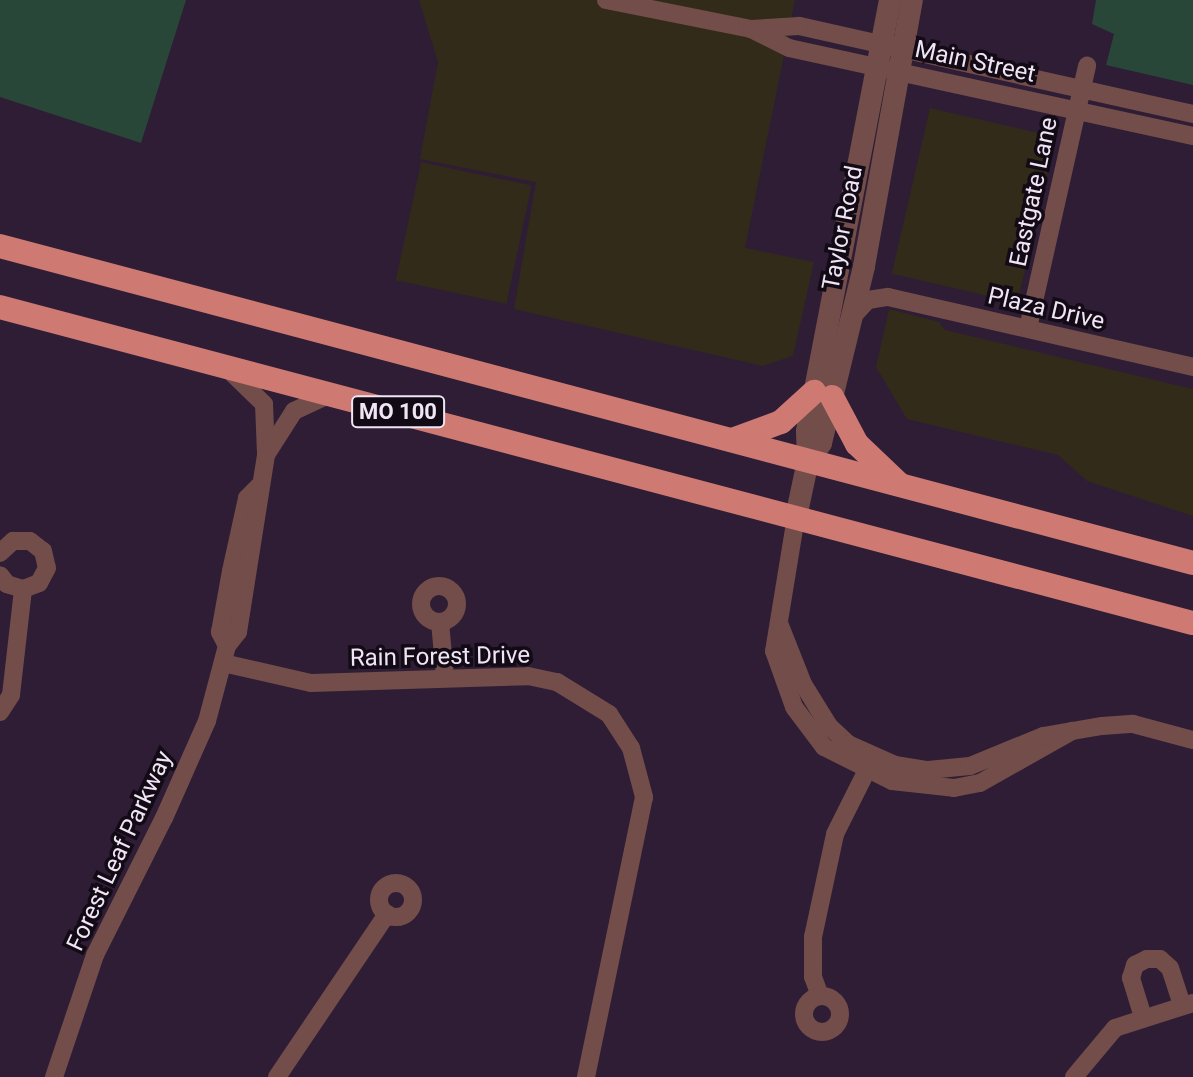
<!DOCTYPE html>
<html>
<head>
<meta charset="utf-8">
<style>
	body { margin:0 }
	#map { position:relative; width:1193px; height:1077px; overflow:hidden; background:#2e1d35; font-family:Roboto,sans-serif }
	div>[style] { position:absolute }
	.commercial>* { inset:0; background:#332b1a; transform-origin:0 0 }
	.green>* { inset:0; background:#294739 }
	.minor>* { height:18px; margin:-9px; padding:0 9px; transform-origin:9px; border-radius:9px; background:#724d49 }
	.minor>.ring { margin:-9px; padding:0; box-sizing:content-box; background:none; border:18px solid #724d49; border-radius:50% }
	.tertiary>* { height:22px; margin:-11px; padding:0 11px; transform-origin:11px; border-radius:11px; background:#724d49 }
	.trunk>* { height:24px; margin:-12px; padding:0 12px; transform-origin:12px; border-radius:12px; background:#ce7a72 }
	span { translate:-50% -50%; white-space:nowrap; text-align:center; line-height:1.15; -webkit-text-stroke:7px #120a15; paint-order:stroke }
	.shield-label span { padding:2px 6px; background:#120a15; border:2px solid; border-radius:6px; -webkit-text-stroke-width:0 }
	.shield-label { font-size:22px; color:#f0e5f5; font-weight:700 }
	.street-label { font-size:24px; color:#f0e5f5 }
</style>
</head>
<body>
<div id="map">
	<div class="commercial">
		<div style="clip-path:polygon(419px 0,795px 0,745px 248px,814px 262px,793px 356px,763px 366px,514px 309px,536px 182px,420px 159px,438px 62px)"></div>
		<div style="left:930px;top:108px;width:129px;height:170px;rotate:13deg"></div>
		<div style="left:421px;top:162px;width:113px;height:121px;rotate:12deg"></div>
		<div style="clip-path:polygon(889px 309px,939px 322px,945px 330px,1193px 389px,1193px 516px,1087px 481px,1058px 455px,907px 419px,876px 367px)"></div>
	</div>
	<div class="green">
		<div style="clip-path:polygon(0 0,186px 0,141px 143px,0 97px)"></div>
		<div style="clip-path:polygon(1096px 0,1193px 0,1193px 85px,1106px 65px,1114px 34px,1092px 24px)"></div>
	</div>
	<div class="minor">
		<div style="left:606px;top:0;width:148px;rotate:11.3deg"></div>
		<div style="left:1193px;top:114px;width:404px;rotate:-167.4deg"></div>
		<div style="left:799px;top:26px;width:48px;rotate:176.4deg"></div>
		<div style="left:751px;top:29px;width:42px;rotate:26.6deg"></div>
		<div style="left:789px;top:48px;width:413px;rotate:12.3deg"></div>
		<div style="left:852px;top:317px;width:23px;rotate:-47deg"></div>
		<div style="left:868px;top:300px;width:20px;rotate:-9deg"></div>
		<div style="left:888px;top:297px;width:313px;rotate:12.9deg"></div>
		<div style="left:1028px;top:328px;width:269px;rotate:-77.3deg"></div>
		<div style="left:229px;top:370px;width:49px;rotate:44.2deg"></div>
		<div style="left:264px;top:404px;width:49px;rotate:87.7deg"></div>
		<div style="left:796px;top:517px;width:136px;rotate:99.3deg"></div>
		<div style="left:774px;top:651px;width:59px;rotate:70.3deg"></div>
		<div style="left:794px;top:707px;width:50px;rotate:53.1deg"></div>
		<div style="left:824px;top:747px;width:76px;rotate:26.6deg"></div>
		<div style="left:892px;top:781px;width:62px;rotate:6.4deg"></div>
		<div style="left:954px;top:788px;width:26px;rotate:-11deg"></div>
		<div style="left:980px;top:783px;width:106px;rotate:-29.5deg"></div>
		<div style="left:0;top:553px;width:18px;rotate:-43deg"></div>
		<div style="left:13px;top:541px;width:17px"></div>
		<div style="left:30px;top:541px;width:16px;rotate:38deg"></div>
		<div style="left:43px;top:551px;width:17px;rotate:77deg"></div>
		<div style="left:47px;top:568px;width:17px;rotate:118deg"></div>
		<div style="left:39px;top:583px;width:17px;rotate:159deg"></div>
		<div style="left:23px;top:589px;width:17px;rotate:-163deg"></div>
		<div style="left:7px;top:584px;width:11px;rotate:-128deg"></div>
		<div class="ring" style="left:421px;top:586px;width:18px;height:18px"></div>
		<div style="left:440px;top:622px;width:55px;rotate:84.8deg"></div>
		<div style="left:779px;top:623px;width:66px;rotate:68.5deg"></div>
		<div style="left:803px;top:684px;width:49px;rotate:58.2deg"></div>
		<div style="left:829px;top:726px;width:26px;rotate:43deg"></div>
		<div style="left:848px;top:744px;width:51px;rotate:24.1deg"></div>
		<div style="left:895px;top:765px;width:33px;rotate:9deg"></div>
		<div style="left:928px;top:770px;width:42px;rotate:-5.4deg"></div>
		<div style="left:970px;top:766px;width:79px;rotate:-22.3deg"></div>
		<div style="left:1043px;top:736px;width:60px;rotate:-9.6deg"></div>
		<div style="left:1102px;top:726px;width:31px;rotate:-4deg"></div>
		<div style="left:1133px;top:724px;width:62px;rotate:14.9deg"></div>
		<div style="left:227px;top:646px;width:16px;rotate:-117deg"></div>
		<div style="left:220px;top:632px;width:62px;rotate:-79.8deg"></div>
		<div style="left:231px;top:571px;width:75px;rotate:-77.6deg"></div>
		<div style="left:247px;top:498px;width:16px;rotate:-45deg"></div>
		<div style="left:223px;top:663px;width:90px;rotate:12.8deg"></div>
		<div style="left:311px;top:683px;width:217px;rotate:-1.8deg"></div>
		<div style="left:528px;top:676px;width:30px;rotate:12deg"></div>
		<div style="left:557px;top:682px;width:61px;rotate:31.6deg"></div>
		<div style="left:609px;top:714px;width:40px;rotate:57.1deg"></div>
		<div style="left:631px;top:748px;width:51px;rotate:75.1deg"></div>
		<div style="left:644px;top:797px;width:286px;rotate:101.7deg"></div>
		<div style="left:0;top:712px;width:20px;rotate:-57deg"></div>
		<div style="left:11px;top:695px;width:107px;rotate:-83.5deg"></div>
		<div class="ring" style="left:379px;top:883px;width:16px;height:16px"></div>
		<div style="left:820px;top:996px;width:20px;rotate:-110deg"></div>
		<div style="left:813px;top:977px;width:40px;rotate:-90deg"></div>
		<div style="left:813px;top:937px;width:105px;rotate:-77.9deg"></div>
		<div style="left:835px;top:834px;width:78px;rotate:-63.4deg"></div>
		<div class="ring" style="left:804px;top:996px;width:18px;height:18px"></div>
		<div style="left:1143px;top:1017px;width:41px;rotate:-107.1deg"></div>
		<div style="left:1131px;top:978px;width:14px;rotate:-73deg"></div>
		<div style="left:1135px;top:965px;width:13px;rotate:-27deg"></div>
		<div style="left:1147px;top:959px;width:13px"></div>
		<div style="left:1160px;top:959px;width:13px;rotate:42deg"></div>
		<div style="left:1170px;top:968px;width:39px;rotate:72deg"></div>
		<div style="left:54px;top:1077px;width:129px;rotate:-71.4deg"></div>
		<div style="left:95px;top:955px;width:153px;rotate:-63.3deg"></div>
		<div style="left:164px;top:818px;width:106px;rotate:-66.1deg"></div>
		<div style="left:207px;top:721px;width:78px;rotate:-75.1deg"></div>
		<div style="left:227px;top:646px;width:18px;rotate:-52deg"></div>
		<div style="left:238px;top:632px;width:179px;rotate:-81deg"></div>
		<div style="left:266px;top:455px;width:52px;rotate:-57.5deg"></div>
		<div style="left:294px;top:411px;width:40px;rotate:-25deg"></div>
		<div style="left:277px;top:1077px;width:197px;rotate:-56deg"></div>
		<div style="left:1074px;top:1077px;width:64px;rotate:-50.1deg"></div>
		<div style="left:1115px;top:1028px;width:82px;rotate:-17.8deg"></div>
	</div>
	<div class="tertiary">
		<div style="left:808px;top:461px;width:22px;rotate:-54deg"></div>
		<div style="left:821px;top:443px;width:182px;rotate:-76.3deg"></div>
		<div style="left:864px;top:266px;width:270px;rotate:-79.8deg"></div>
		<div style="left:796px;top:517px;width:57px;rotate:-77.9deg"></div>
		<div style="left:808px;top:461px;width:30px;rotate:-92deg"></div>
		<div style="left:807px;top:431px;width:439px;rotate:-79.1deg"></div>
	</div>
	<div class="trunk">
		<div style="left:0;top:246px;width:1234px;rotate:14.88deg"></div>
		<div style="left:0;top:307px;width:1234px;rotate:14.84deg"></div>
		<div style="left:832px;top:397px;width:53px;rotate:62deg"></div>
		<div style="left:857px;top:444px;width:57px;rotate:43.6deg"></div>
		<div style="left:732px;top:440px;width:52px;rotate:-20.2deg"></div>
		<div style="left:781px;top:422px;width:45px;rotate:-42.3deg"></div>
	</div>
	<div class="shield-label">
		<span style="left:398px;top:412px">MO 100</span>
	</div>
	<div class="street-label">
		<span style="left:975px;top:62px;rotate:12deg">Main Street</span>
		<span style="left:1034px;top:192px;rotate:-78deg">Eastgate Lane</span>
		<span style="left:843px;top:228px;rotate:-79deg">Taylor Road</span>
		<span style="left:1046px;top:309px;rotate:13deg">Plaza Drive</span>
		<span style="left:440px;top:657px;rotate:-1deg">Rain Forest Drive</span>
		<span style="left:120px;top:851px;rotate:-65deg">Forest Leaf Parkway</span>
	</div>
</div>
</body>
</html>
